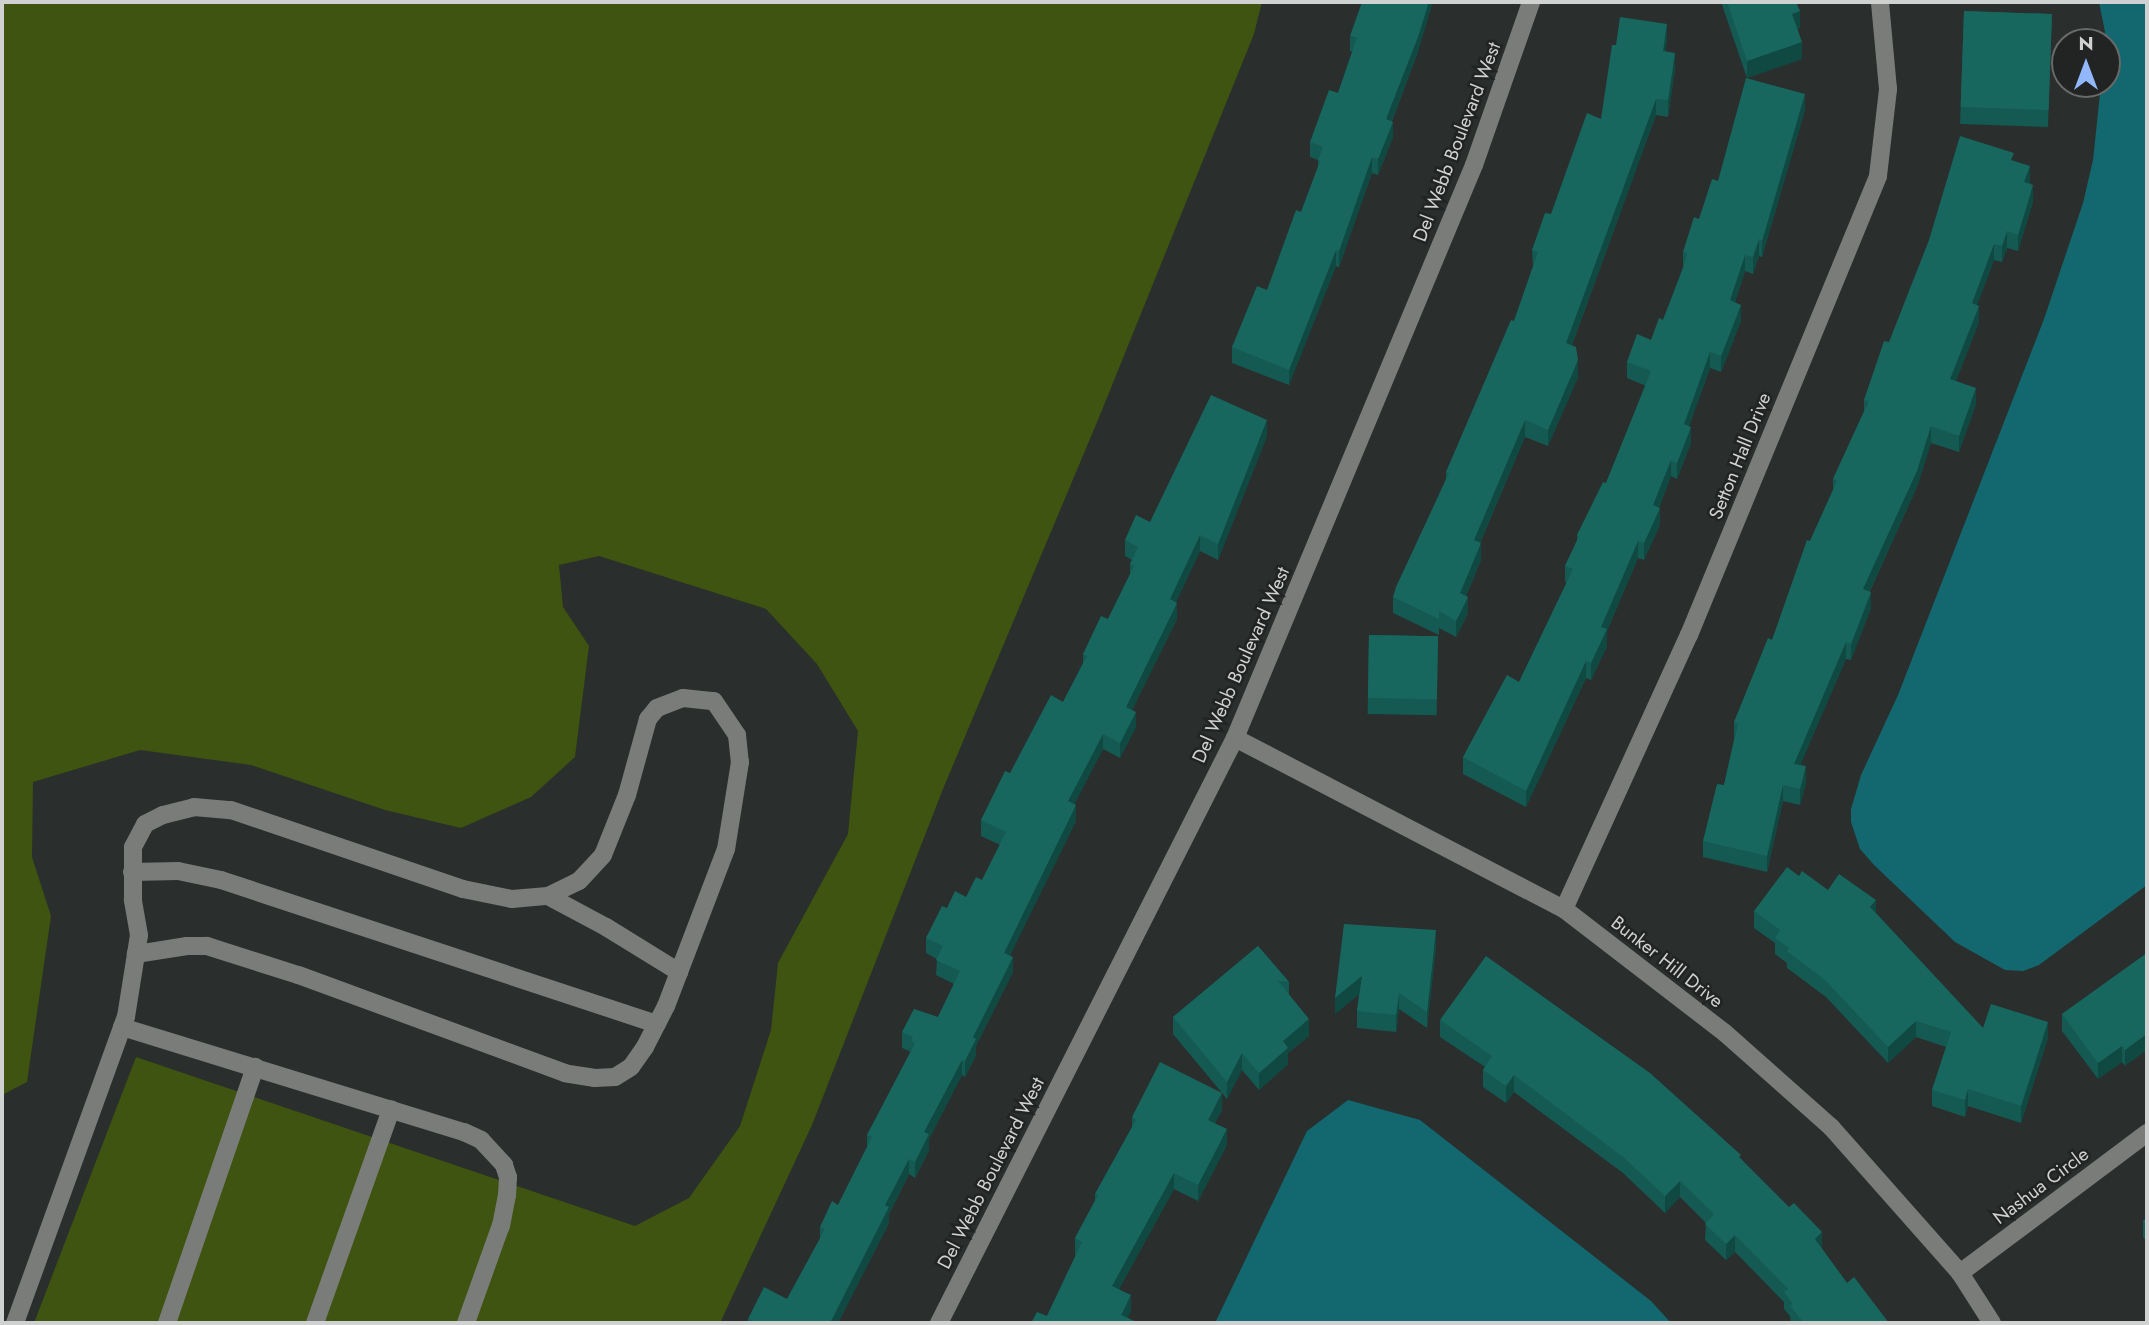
<!DOCTYPE html>
<html>
<head>
<meta charset="utf-8">
<style>
	body { margin:0 }
	#map { position:relative; width:2149px; height:1325px; overflow:hidden; background:#2a2e2c; font-family:Jost,sans-serif }
	div>[style] { position:absolute }
	.green>* { inset:0; background:#3e5410 }
	.water>* { inset:0; background:#13676e }
	.minor>* { height:18px; margin:-9px; padding:0 9px; transform-origin:9px; border-radius:9px; background:#7a7c7a }
	.wall>* { inset:0; background:#145952; transform-origin:0 0 }
	.shaded-wall>* { inset:0; background:#104842 }
	.building>* { inset:0; background:#17675f; transform-origin:0 0 }
	span { translate:-50% -50%; white-space:nowrap; text-align:center; line-height:1.15; -webkit-text-stroke:5px #212422; paint-order:stroke }
	.street-label { font-size:19px; color:#d0d2d1 }
	.frame { position:absolute; inset:0; border:4px solid #d0d2d1; pointer-events:none }
	.north { position:absolute; left:2051px; top:28px; width:70px; height:70px; box-sizing:border-box; background:#212422; border:2px solid #676a68; border-radius:50%; rotate:0deg; font-size:19px; font-weight:700; line-height:28px; text-align:center; color:#d0d2d1 }
	.north::after { content:''; display:block; margin:auto; width:24px; height:32px; background:#93b7fd; clip-path:polygon(50% 0,100% 100%,50% 72%,0 100%) }
</style>
</head>
<body>
<div id="map">
	<div class="green">
		<div style="clip-path:polygon(2px 2px,1262px 2px,1254px 34px,1100px 415px,943px 789px,812px 1125px,720px 1323px,34px 1323px,136px 1057px,635px 1226px,689px 1198px,740px 1126px,771px 1030px,778px 963px,848px 834px,858px 731px,817px 664px,766px 609px,599px 556px,559px 565px,563px 607px,589px 646px,575px 757px,531px 797px,461px 828px,385px 810px,251px 765px,140px 750px,33px 782px,32px 857px,51px 916px,27px 1082px,2px 1095px)"></div>
	</div>
	<div class="water">
		<div style="clip-path:polygon(2099px 2px,2147px 2px,2147px 885px,2039px 965px,2023px 971px,2005px 970px,1955px 942px,1874px 865px,1860px 849px,1851px 822px,1851px 809px,1861px 775px,1898px 695px,2044px 319px,2083px 203px,2093px 160px,2101px 84px,2107px 84px,2107px 42px)"></div>
		<div style="clip-path:polygon(1348px 1100px,1420px 1120px,1651px 1301px,1671px 1323px,1215px 1323px,1307px 1131px)"></div>
	</div>
	<div class="minor">
		<div style="left:1235px;top:738px;width:371px;rotate:27.5deg"></div>
		<div style="left:1564px;top:909px;width:203px;rotate:37.6deg"></div>
		<div style="left:1725px;top:1033px;width:142px;rotate:41.6deg"></div>
		<div style="left:1831px;top:1127px;width:195px;rotate:48.5deg"></div>
		<div style="left:1960px;top:1273px;width:59px;rotate:57.4deg"></div>
		<div style="left:132px;top:872px;width:46px;rotate:-1.2deg"></div>
		<div style="left:178px;top:871px;width:44px;rotate:11.8deg"></div>
		<div style="left:221px;top:880px;width:459px;rotate:18.3deg"></div>
		<div style="left:548px;top:896px;width:66px;rotate:28.1deg"></div>
		<div style="left:606px;top:927px;width:86px;rotate:31.7deg"></div>
		<div style="left:1564px;top:909px;width:301px;rotate:-65.5deg"></div>
		<div style="left:1689px;top:635px;width:496px;rotate:-67.6deg"></div>
		<div style="left:1878px;top:176px;width:88px;rotate:-83.4deg"></div>
		<div style="left:1888px;top:89px;width:87px;rotate:-95.3deg"></div>
		<div style="left:122px;top:1027px;width:358px;rotate:17.1deg"></div>
		<div style="left:464px;top:1132px;width:19px;rotate:25deg"></div>
		<div style="left:481px;top:1140px;width:34px;rotate:47deg"></div>
		<div style="left:504px;top:1165px;width:13px;rotate:72deg"></div>
		<div style="left:508px;top:1177px;width:18px;rotate:93deg"></div>
		<div style="left:507px;top:1195px;width:31px;rotate:101deg"></div>
		<div style="left:501px;top:1225px;width:104px;rotate:109.7deg"></div>
		<div style="left:1960px;top:1273px;width:234px;rotate:-36.8deg"></div>
		<div style="left:15px;top:1323px;width:326px;rotate:-70.1deg"></div>
		<div style="left:126px;top:1017px;width:64px;rotate:-81deg"></div>
		<div style="left:136px;top:954px;width:19px;rotate:-81deg"></div>
		<div style="left:139px;top:935px;width:36px;rotate:-100deg"></div>
		<div style="left:133px;top:900px;width:53px;rotate:-90deg"></div>
		<div style="left:133px;top:847px;width:26px;rotate:-62deg"></div>
		<div style="left:145px;top:824px;width:20px;rotate:-27deg"></div>
		<div style="left:163px;top:815px;width:32px;rotate:-14deg"></div>
		<div style="left:194px;top:807px;width:37px;rotate:5deg"></div>
		<div style="left:231px;top:810px;width:245px;rotate:18.8deg"></div>
		<div style="left:463px;top:889px;width:50px;rotate:11.5deg"></div>
		<div style="left:512px;top:899px;width:36px;rotate:-5deg"></div>
		<div style="left:548px;top:896px;width:34px;rotate:-26deg"></div>
		<div style="left:579px;top:881px;width:35px;rotate:-47deg"></div>
		<div style="left:603px;top:855px;width:65px;rotate:-68.2deg"></div>
		<div style="left:627px;top:795px;width:79px;rotate:-74.6deg"></div>
		<div style="left:648px;top:719px;width:14px;rotate:-51deg"></div>
		<div style="left:657px;top:708px;width:28px;rotate:-21deg"></div>
		<div style="left:683px;top:698px;width:31px;rotate:6deg"></div>
		<div style="left:714px;top:701px;width:41px;rotate:55.9deg"></div>
		<div style="left:737px;top:735px;width:27px;rotate:84deg"></div>
		<div style="left:740px;top:762px;width:88px;rotate:99.1deg"></div>
		<div style="left:726px;top:849px;width:168px;rotate:110.9deg"></div>
		<div style="left:666px;top:1006px;width:46px;rotate:117.1deg"></div>
		<div style="left:645px;top:1047px;width:24px;rotate:125deg"></div>
		<div style="left:631px;top:1067px;width:19px;rotate:148deg"></div>
		<div style="left:615px;top:1077px;width:20px;rotate:177deg"></div>
		<div style="left:595px;top:1078px;width:30px;rotate:-171deg"></div>
		<div style="left:565px;top:1073px;width:284px;rotate:-159.8deg"></div>
		<div style="left:298px;top:975px;width:96px;rotate:-162.3deg"></div>
		<div style="left:207px;top:946px;width:20px;rotate:180deg"></div>
		<div style="left:187px;top:946px;width:52px;rotate:171.1deg"></div>
		<div style="left:167px;top:1323px;width:271px;rotate:-71deg"></div>
		<div style="left:315px;top:1323px;width:227px;rotate:-70.4deg"></div>
		<div style="left:939px;top:1323px;width:656px;rotate:-63.16deg"></div>
		<div style="left:1235px;top:738px;width:621px;rotate:-67.36deg"></div>
		<div style="left:1474px;top:165px;width:173px;rotate:-70.7deg"></div>
	</div>
	<div class="wall">
		<div style="clip-path:polygon(1721px 2px,1796px 2px,1800px 28px,1797px 29px,1802px 59px,1747px 78px)"></div>
		<div style="left:1964px;top:11px;width:88px;height:113px;rotate:2deg"></div>
		<div style="clip-path:polygon(1350px 36px,1418px 52px,1392px 121px,1393px 137px,1378px 175px,1372px 173px,1339px 267px,1336px 266px,1289px 385px,1232px 363px,1232px 347px,1267px 290px,1301px 212px,1318px 168px,1318px 160px,1310px 157px,1310px 142px,1338px 93px,1352px 52px,1350px 51px)"></div>
		<div style="clip-path:polygon(1667px 40px,1665px 51px,1675px 69px,1668px 117px,1656px 115px,1572px 345px,1578px 377px,1548px 446px,1525px 437px,1480px 543px,1481px 560px,1466px 596px,1468px 613px,1456px 637px,1439px 628px,1439px 635px,1393px 613px,1393px 597px,1446px 479px,1446px 472px,1514px 321px,1533px 267px,1532px 250px,1601px 119px,1616px 45px)"></div>
		<div style="clip-path:polygon(1805px 110px,1762px 257px,1759px 256px,1753px 274px,1745px 271px,1735px 302px,1741px 321px,1721px 372px,1710px 368px,1689px 426px,1691px 443px,1677px 479px,1671px 476px,1659px 508px,1660px 525px,1644px 560px,1638px 558px,1607px 631px,1607px 646px,1591px 680px,1586px 678px,1526px 807px,1463px 774px,1463px 757px,1519px 682px,1567px 583px,1565px 582px,1565px 566px,1577px 541px,1577px 535px,1606px 483px,1646px 386px,1627px 378px,1627px 362px,1651px 340px,1663px 320px,1683px 267px,1683px 252px,1718px 181px)"></div>
		<div style="clip-path:polygon(2014px 161px,2030px 182px,2033px 202px,2018px 251px,2007px 248px,2002px 262px,1994px 260px,1977px 305px,1979px 322px,1956px 381px,1976px 404px,1959px 452px,1931px 443px,1917px 487px,1870px 591px,1871px 608px,1851px 660px,1846px 659px,1800px 765px,1806px 783px,1800px 805px,1783px 801px,1767px 872px,1703px 857px,1703px 841px,1724px 785px,1734px 739px,1734px 722px,1772px 640px,1810px 541px,1833px 490px,1833px 479px,1864px 411px,1864px 400px,1889px 342px)"></div>
		<div style="clip-path:polygon(1267px 436px,1218px 560px,1200px 551px,1176px 602px,1177px 619px,1132px 710px,1136px 727px,1120px 758px,1103px 749px,1074px 804px,1076px 821px,1010px 955px,1013px 972px,976px 1046px,976px 1055px,965px 1077px,962px 1075px,929px 1139px,929px 1150px,915px 1178px,909px 1174px,889px 1214px,889px 1223px,838px 1323px,748px 1323px,748px 1319px,787px 1299px,820px 1239px,820px 1227px,838px 1205px,867px 1147px,867px 1135px,911px 1052px,902px 1048px,902px 1032px,938px 1017px,954px 984px,936px 975px,937px 959px,926px 953px,926px 938px,947px 908px,966px 897px,982px 880px,1000px 845px,981px 836px,981px 820px,1010px 773px,1063px 702px,1083px 663px,1083px 654px,1108px 619px,1130px 574px,1130px 564px,1132px 560px,1125px 556px,1125px 540px)"></div>
		<div style="left:1369px;top:635px;width:69px;height:79px;rotate:1deg"></div>
		<div style="clip-path:polygon(1799px 876px,1876px 913px,1983px 1028px,2048px 1038px,2021px 1123px,1968px 1106px,1965px 1117px,1932px 1106px,1932px 1090px,1946px 1047px,1916px 1037px,1888px 1063px,1826px 997px,1787px 968px,1787px 963px,1775px 954px,1775px 943px,1754px 928px,1754px 911px)"></div>
		<div style="clip-path:polygon(1258px 946px,1289px 982px,1289px 994px,1309px 1036px,1288px 1053px,1288px 1064px,1259px 1090px,1242px 1070px,1227px 1099px,1173px 1034px,1173px 1017px)"></div>
		<div style="clip-path:polygon(1436px 946px,1427px 1028px,1399px 1009px,1396px 1032px,1357px 1028px,1357px 1011px,1359px 994px,1335px 1014px,1335px 998px)"></div>
		<div style="clip-path:polygon(2147px 953px,2125px 1066px,2122px 1062px,2098px 1079px,2062px 1031px,2062px 1014px)"></div>
		<div style="clip-path:polygon(1440px 1020px,1741px 1159px,1822px 1249px,1847px 1283px,1889px 1323px,1791px 1323px,1790px 1316px,1784px 1309px,1784px 1302px,1735px 1252px,1726px 1260px,1705px 1240px,1706px 1223px,1680px 1197px,1665px 1213px,1623px 1173px,1514px 1092px,1506px 1103px,1483px 1087px,1483px 1070px,1485px 1067px,1440px 1037px)"></div>
		<div style="clip-path:polygon(1222px 1110px,1215px 1123px,1227px 1145px,1198px 1201px,1174px 1189px,1119px 1289px,1131px 1311px,1127px 1318px,1047px 1316px,1076px 1255px,1075px 1255px,1075px 1238px,1095px 1201px,1095px 1194px,1132px 1127px,1132px 1117px)"></div>
		<div style="clip-path:polygon(2147px 1218px,2147px 1242px,2143px 1237px,2143px 1221px)"></div>
	</div>
	<div class="shaded-wall">
		<div style="clip-path:polygon(1429px 2px,1433px 2px,1418px 52px,1386px 135px,1386px 119px)"></div>
		<div style="clip-path:polygon(1800px 11px,1800px 28px,1792px 30px,1792px 14px)"></div>
		<div style="clip-path:polygon(1667px 24px,1667px 40px,1663px 67px,1663px 51px)"></div>
		<div style="clip-path:polygon(1802px 42px,1802px 59px,1747px 78px,1747px 61px)"></div>
		<div style="clip-path:polygon(1675px 53px,1675px 69px,1668px 117px,1668px 100px)"></div>
		<div style="clip-path:polygon(1805px 94px,1805px 110px,1762px 257px,1762px 241px)"></div>
		<div style="clip-path:polygon(1656px 99px,1656px 115px,1566px 360px,1566px 343px)"></div>
		<div style="clip-path:polygon(1393px 122px,1393px 137px,1378px 175px,1378px 159px)"></div>
		<div style="clip-path:polygon(1372px 157px,1372px 173px,1339px 267px,1339px 251px)"></div>
		<div style="clip-path:polygon(2030px 166px,2030px 182px,2024px 198px,2024px 182px)"></div>
		<div style="clip-path:polygon(2033px 185px,2033px 202px,2018px 251px,2018px 235px)"></div>
		<div style="clip-path:polygon(2007px 231px,2007px 248px,2002px 262px,2002px 246px)"></div>
		<div style="clip-path:polygon(1759px 239px,1759px 256px,1753px 274px,1753px 257px)"></div>
		<div style="clip-path:polygon(1994px 244px,1994px 260px,1972px 319px,1972px 303px)"></div>
		<div style="clip-path:polygon(1336px 250px,1336px 266px,1289px 385px,1289px 370px)"></div>
		<div style="clip-path:polygon(1745px 255px,1745px 271px,1730px 317px,1730px 300px)"></div>
		<div style="clip-path:polygon(1741px 305px,1741px 321px,1721px 372px,1721px 356px)"></div>
		<div style="clip-path:polygon(1979px 306px,1979px 322px,1950px 396px,1950px 379px)"></div>
		<div style="clip-path:polygon(1710px 352px,1710px 368px,1684px 441px,1684px 424px)"></div>
		<div style="clip-path:polygon(1578px 360px,1578px 377px,1548px 446px,1548px 430px)"></div>
		<div style="clip-path:polygon(1976px 388px,1976px 404px,1959px 452px,1959px 436px)"></div>
		<div style="clip-path:polygon(1267px 420px,1267px 436px,1218px 560px,1218px 544px)"></div>
		<div style="clip-path:polygon(1525px 420px,1525px 437px,1474px 556px,1474px 540px)"></div>
		<div style="clip-path:polygon(1931px 426px,1931px 443px,1917px 487px,1863px 605px,1863px 589px)"></div>
		<div style="clip-path:polygon(1691px 427px,1691px 443px,1677px 479px,1677px 463px)"></div>
		<div style="clip-path:polygon(1671px 460px,1671px 476px,1653px 522px,1653px 505px)"></div>
		<div style="clip-path:polygon(1660px 508px,1660px 525px,1644px 560px,1644px 543px)"></div>
		<div style="clip-path:polygon(1200px 535px,1200px 551px,1170px 615px,1170px 599px)"></div>
		<div style="clip-path:polygon(1638px 541px,1638px 558px,1607px 631px,1607px 646px,1591px 680px,1591px 663px,1601px 627px)"></div>
		<div style="clip-path:polygon(1481px 543px,1481px 560px,1460px 609px,1460px 593px)"></div>
		<div style="clip-path:polygon(1871px 592px,1871px 608px,1851px 660px,1851px 644px)"></div>
		<div style="clip-path:polygon(1468px 597px,1468px 613px,1456px 637px,1456px 621px)"></div>
		<div style="clip-path:polygon(1177px 603px,1177px 619px,1126px 722px,1126px 707px)"></div>
		<div style="clip-path:polygon(1846px 642px,1846px 659px,1794px 780px,1794px 764px)"></div>
		<div style="clip-path:polygon(1586px 661px,1586px 678px,1526px 807px,1526px 791px)"></div>
		<div style="clip-path:polygon(1136px 712px,1136px 727px,1120px 758px,1120px 743px)"></div>
		<div style="clip-path:polygon(1103px 734px,1103px 749px,1068px 817px,1068px 801px)"></div>
		<div style="clip-path:polygon(1806px 766px,1806px 783px,1800px 805px,1800px 789px)"></div>
		<div style="clip-path:polygon(1783px 785px,1783px 801px,1767px 872px,1767px 856px)"></div>
		<div style="clip-path:polygon(1076px 805px,1076px 821px,1004px 968px,1004px 953px)"></div>
		<div style="clip-path:polygon(1876px 900px,1876px 917px,1870px 907px)"></div>
		<div style="clip-path:polygon(1436px 930px,1436px 946px,1427px 1028px,1427px 1012px)"></div>
		<div style="clip-path:polygon(1013px 957px,1013px 972px,976px 1046px,976px 1055px,965px 1077px,965px 1061px,973px 1037px)"></div>
		<div style="clip-path:polygon(1362px 976px,1362px 992px,1335px 1014px,1335px 998px)"></div>
		<div style="clip-path:polygon(1399px 993px,1399px 1009px,1396px 1032px,1396px 1015px)"></div>
		<div style="clip-path:polygon(1309px 1019px,1309px 1036px,1288px 1053px,1288px 1064px,1259px 1090px,1259px 1073px,1283px 1041px)"></div>
		<div style="clip-path:polygon(1916px 1021px,1916px 1037px,1888px 1063px,1888px 1047px)"></div>
		<div style="clip-path:polygon(2048px 1022px,2048px 1038px,2021px 1123px,2021px 1106px)"></div>
		<div style="clip-path:polygon(2147px 1034px,2147px 1050px,2125px 1066px,2125px 1050px)"></div>
		<div style="clip-path:polygon(2122px 1046px,2122px 1062px,2098px 1079px,2098px 1063px)"></div>
		<div style="clip-path:polygon(1242px 1053px,1242px 1070px,1227px 1099px,1227px 1082px)"></div>
		<div style="clip-path:polygon(962px 1060px,962px 1075px,929px 1139px,929px 1150px,915px 1178px,915px 1162px,924px 1132px)"></div>
		<div style="clip-path:polygon(1514px 1075px,1514px 1092px,1506px 1103px,1506px 1086px)"></div>
		<div style="clip-path:polygon(1968px 1089px,1968px 1106px,1965px 1117px,1965px 1100px)"></div>
		<div style="clip-path:polygon(1222px 1093px,1222px 1110px,1208px 1136px,1208px 1120px)"></div>
		<div style="clip-path:polygon(1227px 1129px,1227px 1145px,1198px 1201px,1198px 1185px)"></div>
		<div style="clip-path:polygon(909px 1159px,909px 1174px,889px 1214px,889px 1223px,838px 1323px,830px 1323px,885px 1205px)"></div>
		<div style="clip-path:polygon(1174px 1173px,1174px 1189px,1112px 1302px,1112px 1286px)"></div>
		<div style="clip-path:polygon(1680px 1181px,1680px 1197px,1665px 1213px,1665px 1196px)"></div>
		<div style="clip-path:polygon(1822px 1232px,1822px 1249px,1815px 1239px)"></div>
		<div style="clip-path:polygon(1735px 1235px,1735px 1252px,1726px 1260px,1726px 1244px)"></div>
		<div style="clip-path:polygon(1131px 1295px,1131px 1311px,1125px 1323px,1121px 1315px)"></div>
	</div>
	<div class="building">
		<div style="clip-path:polygon(1362px 2px,1429px 2px,1418px 37px,1386px 119px,1393px 122px,1378px 159px,1372px 157px,1339px 251px,1336px 250px,1289px 370px,1232px 347px,1257px 286px,1267px 290px,1296px 210px,1301px 212px,1320px 161px,1318px 160px,1323px 147px,1310px 142px,1329px 90px,1338px 93px,1357px 38px,1350px 36px)"></div>
		<div style="clip-path:polygon(1727px 2px,1796px 2px,1800px 11px,1792px 14px,1802px 42px,1747px 61px)"></div>
		<div style="left:1964px;top:11px;width:88px;height:96px;rotate:2deg"></div>
		<div style="clip-path:polygon(1620px 17px,1667px 24px,1663px 51px,1675px 53px,1668px 100px,1656px 99px,1566px 343px,1576px 347px,1578px 360px,1548px 430px,1525px 420px,1474px 540px,1481px 543px,1460px 593px,1468px 597px,1456px 621px,1439px 611px,1439px 619px,1393px 597px,1396px 587px,1449px 473px,1446px 472px,1511px 320px,1514px 321px,1538px 252px,1532px 250px,1545px 213px,1551px 214px,1587px 113px,1601px 119px,1612px 45px,1616px 45px)"></div>
		<div style="clip-path:polygon(1746px 78px,1805px 94px,1762px 241px,1759px 239px,1753px 257px,1745px 255px,1730px 300px,1741px 305px,1721px 356px,1710px 352px,1684px 424px,1691px 427px,1677px 463px,1671px 460px,1653px 505px,1660px 508px,1644px 543px,1638px 541px,1601px 627px,1607px 629px,1591px 663px,1586px 661px,1526px 791px,1463px 757px,1507px 675px,1519px 682px,1573px 569px,1565px 566px,1579px 536px,1577px 535px,1603px 482px,1606px 483px,1651px 371px,1627px 362px,1637px 334px,1651px 340px,1659px 318px,1663px 320px,1683px 269px,1687px 253px,1683px 252px,1694px 217px,1699px 219px,1712px 179px,1718px 181px)"></div>
		<div style="clip-path:polygon(1960px 136px,2014px 153px,2011px 160px,2030px 166px,2024px 182px,2033px 185px,2018px 235px,2007px 231px,2002px 246px,1994px 244px,1972px 303px,1979px 306px,1950px 379px,1976px 388px,1959px 436px,1931px 426px,1917px 471px,1863px 589px,1871px 592px,1851px 644px,1846px 642px,1794px 764px,1806px 766px,1800px 789px,1783px 785px,1767px 856px,1703px 841px,1717px 784px,1724px 785px,1738px 724px,1734px 722px,1768px 638px,1772px 640px,1807px 540px,1810px 541px,1837px 481px,1833px 479px,1869px 401px,1864px 400px,1884px 341px,1889px 342px,1929px 240px)"></div>
		<div style="clip-path:polygon(1211px 395px,1267px 420px,1218px 544px,1200px 535px,1170px 599px,1177px 603px,1126px 707px,1136px 712px,1120px 743px,1103px 734px,1068px 801px,1076px 805px,1004px 953px,1013px 957px,973px 1037px,976px 1039px,965px 1061px,962px 1060px,924px 1132px,929px 1134px,915px 1162px,909px 1159px,885px 1205px,889px 1207px,830px 1323px,757px 1323px,748px 1319px,764px 1287px,787px 1299px,825px 1229px,820px 1227px,832px 1201px,838px 1205px,872px 1137px,867px 1135px,915px 1043px,911px 1041px,913px 1037px,902px 1032px,914px 1009px,938px 1017px,960px 971px,936px 960px,943px 946px,926px 938px,942px 906px,947px 908px,955px 891px,966px 897px,976px 877px,982px 880px,1006px 832px,981px 820px,1005px 771px,1010px 773px,1051px 695px,1063px 702px,1087px 656px,1083px 654px,1101px 616px,1108px 619px,1134px 566px,1130px 564px,1138px 547px,1125px 540px,1136px 515px,1150px 522px)"></div>
		<div style="left:1369px;top:635px;width:69px;height:63px;rotate:1deg"></div>
		<div style="clip-path:polygon(1787px 867px,1799px 876px,1802px 871px,1828px 890px,1839px 874px,1876px 900px,1870px 907px,1983px 1028px,1991px 1004px,2048px 1022px,2021px 1106px,1968px 1089px,1965px 1100px,1932px 1090px,1951px 1032px,1916px 1021px,1888px 1047px,1826px 981px,1787px 951px,1789px 948px,1775px 938px,1780px 930px,1754px 911px)"></div>
		<div style="clip-path:polygon(1344px 924px,1436px 930px,1427px 1012px,1399px 993px,1396px 1015px,1357px 1011px,1362px 976px,1335px 998px)"></div>
		<div style="clip-path:polygon(1258px 946px,1289px 982px,1278px 981px,1309px 1019px,1283px 1041px,1288px 1048px,1259px 1073px,1242px 1053px,1227px 1082px,1173px 1017px)"></div>
		<div style="clip-path:polygon(2147px 953px,2147px 1034px,2125px 1050px,2122px 1046px,2098px 1063px,2062px 1014px)"></div>
		<div style="clip-path:polygon(1486px 956px,1650px 1073px,1741px 1155px,1739px 1157px,1789px 1207px,1794px 1203px,1822px 1232px,1815px 1239px,1847px 1283px,1854px 1277px,1889px 1323px,1804px 1323px,1790px 1306px,1793px 1304px,1784px 1292px,1788px 1289px,1735px 1235px,1726px 1244px,1705px 1224px,1714px 1214px,1680px 1181px,1665px 1196px,1623px 1157px,1514px 1075px,1506px 1086px,1483px 1070px,1492px 1056px,1440px 1020px)"></div>
		<div style="clip-path:polygon(1160px 1062px,1222px 1093px,1208px 1120px,1227px 1129px,1198px 1185px,1174px 1173px,1112px 1286px,1131px 1295px,1121px 1315px,1139px 1323px,1031px 1323px,1037px 1312px,1047px 1316px,1082px 1242px,1075px 1238px,1098px 1195px,1095px 1194px,1136px 1120px,1132px 1117px)"></div>
		<div style="clip-path:polygon(2147px 1218px,2147px 1226px,2143px 1221px)"></div>
	</div>
	<div class="street-label">
		<span style="left:1457px;top:142px;rotate:-69deg">Del Webb Boulevard West</span>
		<span style="left:1740px;top:456px;rotate:-68deg">Setton Hall Drive</span>
		<span style="left:1241px;top:665px;rotate:-66deg">Del Webb Boulevard West</span>
		<span style="left:1667px;top:962px;rotate:38deg">Bunker Hill Drive</span>
		<span style="left:991px;top:1173px;rotate:-63deg">Del Webb Boulevard West</span>
		<span style="left:2041px;top:1186px;rotate:-37deg">Nashua Circle</span>
	</div>
	<div class="frame"></div>
	<div class="north">N</div>
</div>
</body>
</html>
